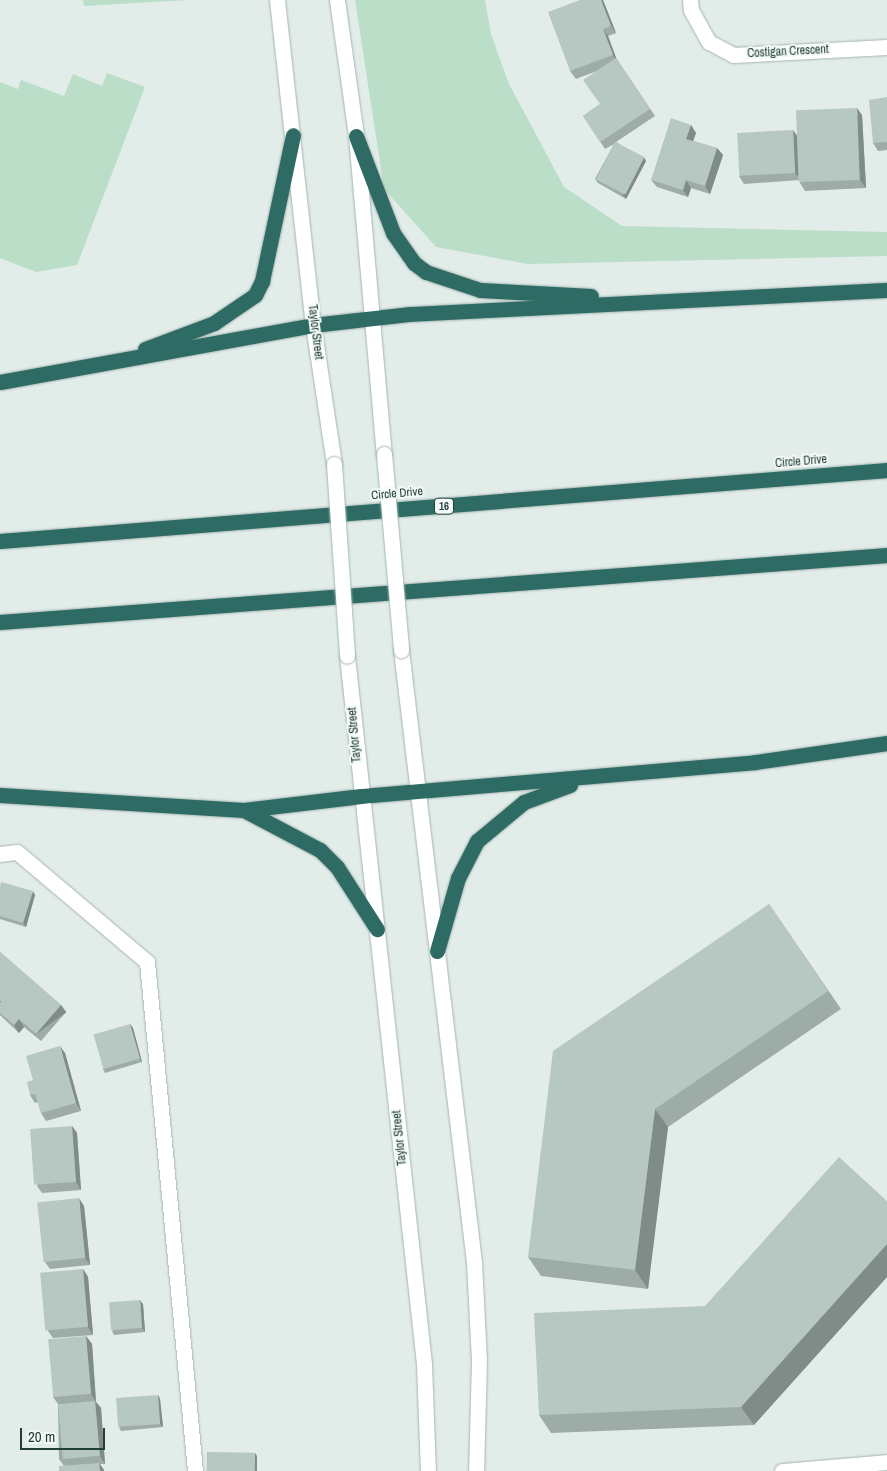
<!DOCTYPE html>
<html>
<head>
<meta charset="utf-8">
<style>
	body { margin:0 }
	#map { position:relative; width:887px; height:1471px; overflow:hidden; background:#e2ede9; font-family:"Archivo Narrow",sans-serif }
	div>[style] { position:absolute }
	.green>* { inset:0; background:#badec8 }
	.roads { filter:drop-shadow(0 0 1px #a5b5b1) drop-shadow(0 0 1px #a5b5b1) }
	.service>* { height:15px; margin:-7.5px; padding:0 7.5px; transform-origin:7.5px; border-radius:7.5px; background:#fff }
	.minor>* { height:15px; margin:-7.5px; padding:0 7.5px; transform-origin:7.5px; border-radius:7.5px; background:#fff }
	.secondary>* { height:15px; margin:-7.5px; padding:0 7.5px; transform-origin:7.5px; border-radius:7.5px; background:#fff }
	.motorway>* { height:15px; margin:-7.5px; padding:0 7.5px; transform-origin:7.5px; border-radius:7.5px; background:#2d6b64 }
	.bridges { filter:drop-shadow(0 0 1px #a0b9b2) drop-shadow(0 0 1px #a0b9b2) }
	.secondary-bridge>* { height:15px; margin:-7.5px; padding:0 7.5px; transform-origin:7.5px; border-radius:7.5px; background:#fff }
	.wall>* { inset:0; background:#9daca7 }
	.shaded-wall>* { inset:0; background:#808c88; transform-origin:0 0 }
	.building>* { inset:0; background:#b7c8c2; transform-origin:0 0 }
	span { translate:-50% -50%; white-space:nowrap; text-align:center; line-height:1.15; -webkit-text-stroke:4px #f3f9f6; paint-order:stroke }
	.shield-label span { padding:1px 4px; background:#f3f9f6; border:1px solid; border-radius:4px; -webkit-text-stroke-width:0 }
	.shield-label { font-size:11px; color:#223e39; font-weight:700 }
	.street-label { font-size:12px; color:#223e39 }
	.scale { position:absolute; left:20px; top:1428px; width:85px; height:22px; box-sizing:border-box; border:2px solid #223e39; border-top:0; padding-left:6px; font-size:15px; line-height:18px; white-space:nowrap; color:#223e39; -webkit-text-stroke:4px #f3f9f6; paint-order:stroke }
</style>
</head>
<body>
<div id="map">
	<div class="green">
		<div style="clip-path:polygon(83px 0,189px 0,84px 6px)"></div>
		<div style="clip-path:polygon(355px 0,485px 0,491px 34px,509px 84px,564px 187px,622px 226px,887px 232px,887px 256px,528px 264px,436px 247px,384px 189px)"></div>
		<div style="clip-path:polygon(107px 73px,145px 87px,77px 265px,36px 272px,0 258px,0 82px,18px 89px,21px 80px,64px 96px,73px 74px,102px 86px)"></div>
	</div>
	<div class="roads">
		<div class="service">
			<div style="left:0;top:854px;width:17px;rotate:-7deg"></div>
			<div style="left:17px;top:852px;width:170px;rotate:40.2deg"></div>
			<div style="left:147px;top:962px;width:511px;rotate:84.61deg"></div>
			<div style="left:782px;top:1471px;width:105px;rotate:-4.9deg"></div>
		</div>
		<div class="minor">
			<div style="left:690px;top:0;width:10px;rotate:84deg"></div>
			<div style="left:691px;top:10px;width:37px;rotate:61deg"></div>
			<div style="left:709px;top:42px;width:27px;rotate:28deg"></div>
			<div style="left:733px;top:55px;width:154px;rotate:-3deg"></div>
		</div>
		<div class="secondary">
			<div style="left:277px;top:0;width:327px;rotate:83.7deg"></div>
			<div style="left:313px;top:325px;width:141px;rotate:81.4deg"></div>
			<div style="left:337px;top:0;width:137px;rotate:82deg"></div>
			<div style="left:356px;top:136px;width:319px;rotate:85deg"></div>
			<div style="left:401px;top:650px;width:616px;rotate:83.2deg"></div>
			<div style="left:474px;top:1262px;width:98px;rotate:87.1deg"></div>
			<div style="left:479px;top:1360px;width:111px;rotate:91.5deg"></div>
			<div style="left:347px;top:656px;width:712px;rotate:83.79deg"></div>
			<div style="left:424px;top:1364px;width:107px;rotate:87.9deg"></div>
		</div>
		<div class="motorway">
			<div style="left:356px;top:136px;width:104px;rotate:69.1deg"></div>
			<div style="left:393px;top:233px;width:37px;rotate:55deg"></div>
			<div style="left:414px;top:263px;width:15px;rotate:37deg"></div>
			<div style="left:426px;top:272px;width:57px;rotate:18.4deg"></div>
			<div style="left:480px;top:290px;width:111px;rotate:3.1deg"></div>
			<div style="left:145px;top:349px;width:74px;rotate:-20.6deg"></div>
			<div style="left:214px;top:323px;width:50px;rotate:-34.3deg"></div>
			<div style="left:255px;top:295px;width:16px;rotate:-63deg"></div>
			<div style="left:262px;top:281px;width:149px;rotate:-78deg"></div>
			<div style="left:0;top:382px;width:318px;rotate:-10.3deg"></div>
			<div style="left:313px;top:325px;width:98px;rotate:-6.5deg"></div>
			<div style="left:410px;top:314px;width:478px;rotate:-2.9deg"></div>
			<div style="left:0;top:541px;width:890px;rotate:-4.58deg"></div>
			<div style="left:0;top:622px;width:890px;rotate:-4.32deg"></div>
			<div style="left:0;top:795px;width:244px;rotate:3.5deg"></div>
			<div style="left:244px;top:810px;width:118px;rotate:-6.8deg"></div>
			<div style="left:361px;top:796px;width:395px;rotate:-4.9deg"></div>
			<div style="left:755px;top:762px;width:133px;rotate:-8.2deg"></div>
			<div style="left:244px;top:810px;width:86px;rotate:27.8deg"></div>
			<div style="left:320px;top:850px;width:24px;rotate:45deg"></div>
			<div style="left:337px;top:867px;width:74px;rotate:57.2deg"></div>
			<div style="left:437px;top:951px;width:76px;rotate:-74deg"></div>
			<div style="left:458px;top:878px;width:42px;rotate:-62.8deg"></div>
			<div style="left:477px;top:841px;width:61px;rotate:-39.7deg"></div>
			<div style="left:524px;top:802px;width:49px;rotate:-20.3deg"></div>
		</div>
	</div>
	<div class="bridges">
		<div class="secondary-bridge">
			<div style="left:384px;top:454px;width:197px;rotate:85deg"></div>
			<div style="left:334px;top:464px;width:192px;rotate:86.1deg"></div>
		</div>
	</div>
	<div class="wall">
		<div style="clip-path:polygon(603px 0,616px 33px,608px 36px,616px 58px,655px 116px,616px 142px,646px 161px,626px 199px,598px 183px,595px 179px,614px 144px,605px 149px,583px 116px,600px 104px,597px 71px,576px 79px,570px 71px)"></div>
		<div style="clip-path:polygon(887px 97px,887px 150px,878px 151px,873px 143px)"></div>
		<div style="clip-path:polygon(862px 115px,866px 188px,805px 191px,800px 183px,800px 180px,744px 184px,739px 176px,797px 136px)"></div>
		<div style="clip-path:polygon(691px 125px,696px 133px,693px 141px,717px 148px,723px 155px,710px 194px,691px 188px,688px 197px,657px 187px,651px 180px)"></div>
		<div style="clip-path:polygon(0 887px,35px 895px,26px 927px,0 919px)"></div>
		<div style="clip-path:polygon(769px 904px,841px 1009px,668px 1127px,648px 1289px,541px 1276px,528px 1257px)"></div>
		<div style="clip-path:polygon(0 952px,61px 1005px,66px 1012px,41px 1041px,24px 1027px,19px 1033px,0 1015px,0 1004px,1px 1004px,0 1003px)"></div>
		<div style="clip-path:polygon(130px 1024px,133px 1028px,142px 1062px,105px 1073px,103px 1069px)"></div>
		<div style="clip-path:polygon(65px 1053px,81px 1111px,46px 1121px,41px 1113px,38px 1102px,35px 1103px,30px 1095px,33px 1080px)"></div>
		<div style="clip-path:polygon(72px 1126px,77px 1133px,81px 1190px,42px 1193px,37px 1186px)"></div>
		<div style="clip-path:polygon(887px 1201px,887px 1277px,754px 1425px,551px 1433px,539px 1415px)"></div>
		<div style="clip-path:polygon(84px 1206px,90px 1265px,50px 1269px,45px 1262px)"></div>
		<div style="clip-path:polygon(83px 1269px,88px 1277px,93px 1335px,53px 1338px,48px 1331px)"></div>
		<div style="clip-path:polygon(143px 1304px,145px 1332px,114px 1335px,112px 1331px)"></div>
		<div style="clip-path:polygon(86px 1336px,92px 1344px,96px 1402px,101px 1408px,105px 1464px,100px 1464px,104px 1470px,64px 1466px,59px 1459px,58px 1404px,53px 1397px)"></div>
		<div style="clip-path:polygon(158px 1395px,160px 1399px,163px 1427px,121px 1431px,119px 1427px)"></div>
	</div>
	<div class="shaded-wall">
		<div style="clip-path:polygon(601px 0,603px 0,616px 33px,611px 26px)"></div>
		<div style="clip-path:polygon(603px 29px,608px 36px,618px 63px,613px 55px)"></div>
		<div style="clip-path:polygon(857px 108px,862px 115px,866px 188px,860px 180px)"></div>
		<div style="clip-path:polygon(691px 125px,696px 133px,691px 147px,686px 139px)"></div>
		<div style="clip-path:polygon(793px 130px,798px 137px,801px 180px,795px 173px)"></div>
		<div style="clip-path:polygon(717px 148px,723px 155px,710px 194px,705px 186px)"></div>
		<div style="clip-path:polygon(644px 157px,646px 161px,626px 199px,623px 195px)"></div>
		<div style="clip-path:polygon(686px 180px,691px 188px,688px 197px,683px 190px)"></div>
		<div style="clip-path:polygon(33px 891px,35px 895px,26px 927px,23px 923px)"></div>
		<div style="left:61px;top:1005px;width:9px;height:38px;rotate:54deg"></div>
		<div style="clip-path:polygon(19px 1019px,24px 1027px,19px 1033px,14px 1025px)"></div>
		<div style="clip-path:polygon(130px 1024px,133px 1028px,142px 1062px,140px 1059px)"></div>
		<div style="clip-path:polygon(60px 1046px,65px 1053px,81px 1111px,76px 1103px)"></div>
		<div style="clip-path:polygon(655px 1109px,668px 1127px,648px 1289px,635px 1270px)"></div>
		<div style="clip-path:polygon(72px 1126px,77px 1133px,81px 1190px,76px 1182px)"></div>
		<div style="clip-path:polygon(79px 1198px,84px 1206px,90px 1265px,85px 1258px)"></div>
		<div style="clip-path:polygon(887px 1244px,887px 1277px,754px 1425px,741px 1407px)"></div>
		<div style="clip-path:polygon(83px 1269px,88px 1277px,93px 1335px,88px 1327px)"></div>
		<div style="clip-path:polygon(140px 1300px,143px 1304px,145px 1332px,142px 1328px)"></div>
		<div style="clip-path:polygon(86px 1336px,92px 1344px,96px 1402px,91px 1394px)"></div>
		<div style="clip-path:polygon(158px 1395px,160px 1399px,163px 1427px,160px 1424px)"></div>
		<div style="clip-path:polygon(95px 1401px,101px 1408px,105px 1464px,100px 1456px)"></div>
		<div style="clip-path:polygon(255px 1453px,257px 1456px,257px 1471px,254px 1471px)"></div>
		<div style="clip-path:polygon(99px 1463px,104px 1470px,104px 1471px,100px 1471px)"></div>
	</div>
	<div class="building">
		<div style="clip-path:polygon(580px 0,601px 0,611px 26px,603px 29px,613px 55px,570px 71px,548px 12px)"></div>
		<div style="clip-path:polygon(616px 58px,650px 109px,600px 142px,583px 116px,600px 104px,583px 80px)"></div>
		<div style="clip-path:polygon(887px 97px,887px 142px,873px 143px,869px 100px)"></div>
		<div style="left:857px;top:108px;width:72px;height:61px;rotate:88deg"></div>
		<div style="clip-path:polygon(671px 118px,691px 125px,686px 139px,717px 148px,705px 186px,686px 180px,683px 190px,651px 180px)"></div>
		<div style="left:793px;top:130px;width:43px;height:56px;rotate:87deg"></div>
		<div style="left:615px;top:142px;width:33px;height:42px;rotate:27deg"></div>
		<div style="clip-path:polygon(1px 882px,33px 891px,23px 923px,0 916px,0 887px)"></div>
		<div style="clip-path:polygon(769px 904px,828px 991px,655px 1109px,635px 1270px,528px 1257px,553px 1051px)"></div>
		<div style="clip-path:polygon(0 952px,61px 1005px,36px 1034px,19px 1019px,14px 1025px,0 1013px,0 1004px,2px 1002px,0 1000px)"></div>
		<div style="left:130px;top:1024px;width:36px;height:38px;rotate:74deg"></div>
		<div style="clip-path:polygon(60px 1046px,76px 1103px,41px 1113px,35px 1094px,30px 1095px,27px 1082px,33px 1080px,26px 1056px)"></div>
		<div style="left:72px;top:1126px;width:56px;height:42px;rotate:86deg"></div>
		<div style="clip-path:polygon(839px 1157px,887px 1201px,887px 1244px,741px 1407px,539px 1415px,534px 1313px,705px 1306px)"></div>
		<div style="left:79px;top:1198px;width:60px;height:42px;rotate:84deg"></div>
		<div style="left:83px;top:1269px;width:58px;height:43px;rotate:85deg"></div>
		<div style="left:140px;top:1300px;width:28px;height:31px;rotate:86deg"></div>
		<div style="left:86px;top:1336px;width:58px;height:38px;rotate:85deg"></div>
		<div style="left:158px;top:1395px;width:29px;height:42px;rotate:86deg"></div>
		<div style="left:95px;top:1401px;width:55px;height:37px;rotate:85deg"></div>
		<div style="left:207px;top:1452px;width:48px;height:19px;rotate:1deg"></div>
		<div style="clip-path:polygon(99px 1463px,100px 1471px,59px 1471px,59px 1466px)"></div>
	</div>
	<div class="shield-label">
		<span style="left:444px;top:506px">16</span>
	</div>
	<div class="street-label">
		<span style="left:788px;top:52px;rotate:-3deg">Costigan Crescent</span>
		<span style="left:315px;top:332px;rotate:83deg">Taylor Street</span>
		<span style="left:801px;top:462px;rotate:-5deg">Circle Drive</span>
		<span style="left:397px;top:494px;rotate:-5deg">Circle Drive</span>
		<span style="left:355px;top:735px;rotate:-95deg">Taylor Street</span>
		<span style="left:400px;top:1138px;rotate:-96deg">Taylor Street</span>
	</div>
	<div class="scale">20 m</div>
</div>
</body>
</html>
